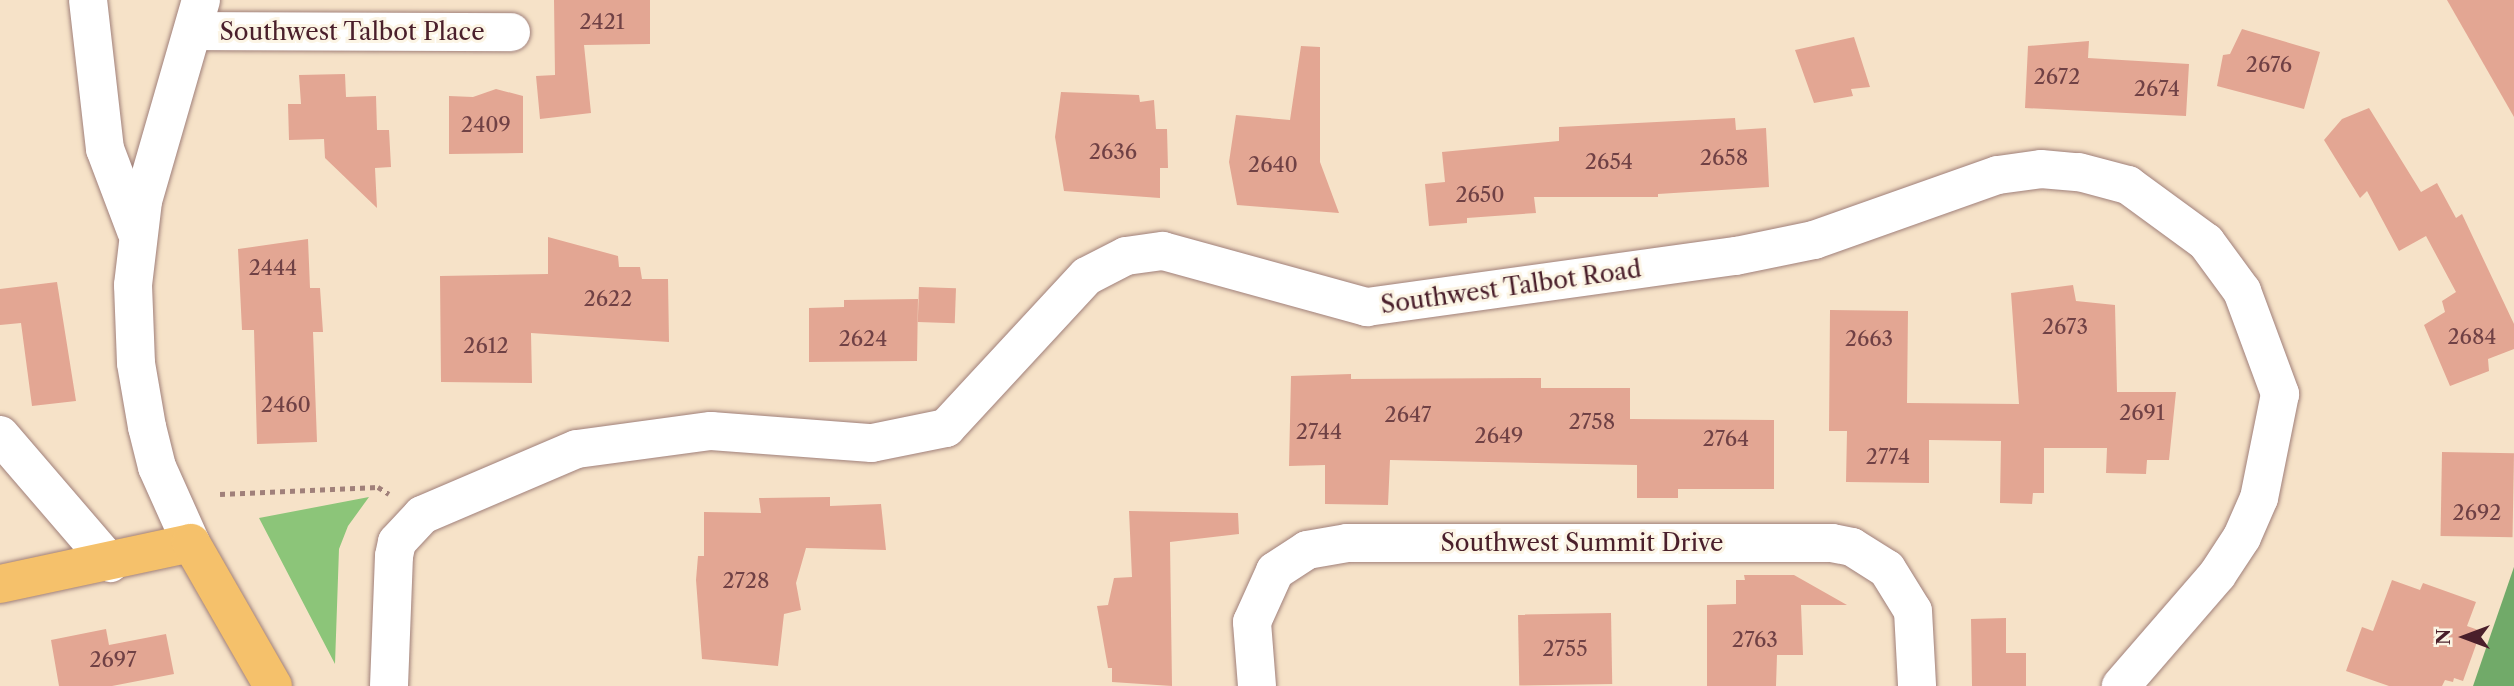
<!DOCTYPE html>
<html>
<head>
<meta charset="utf-8">
<style>
	body { margin:0 }
	#map { position:relative; width:2514px; height:686px; overflow:hidden; background:#f6e2c8; font-family:"Libre Caslon Text",serif }
	div>[style] { position:absolute }
	.green>* { inset:0; background:#8cc579 }
	.forest>* { inset:0; background:#71aa69 }
	.building>* { inset:0; background:#e3a693; transform-origin:0 0 }
	.path>* { height:4.5px; margin-top:-2.25px; transform-origin:0; background:repeating-linear-gradient(90deg,#a0807a 0 5px,transparent 0 10px) }
	.roads { filter:drop-shadow(0 0 2px #a0807a) drop-shadow(0 0 2px #a0807a) }
	.minor>* { height:38px; margin:-19px; padding:0 19px; transform-origin:19px; border-radius:19px; background:#fff }
	.major>* { height:38px; margin:-19px; padding:0 19px; transform-origin:19px; border-radius:19px; background:#f5c16b }
	span { translate:-50% -50%; white-space:nowrap; text-align:center; line-height:1.15; -webkit-text-stroke:6px #fcf5e5; paint-order:stroke }
	.number-label { font-size:21px; color:#704145 }
	.number-label span { -webkit-text-stroke-width:0 }
	.street-label { font-size:24px; color:#4a1f2b }
	.north { position:absolute; left:2430px; top:602px; width:70px; height:70px; -webkit-text-stroke:5px #fcf5e5; paint-order:stroke; rotate:270deg; font-size:19px; font-weight:700; line-height:28px; text-align:center; color:#4a1f2b }
	.north::after { content:''; display:block; margin:auto; width:24px; height:32px; background:#4a1f2b; clip-path:polygon(50% 0,100% 100%,50% 72%,0 100%) }
</style>
</head>
<body>
<div id="map">
	<div class="green">
		<div style="clip-path:polygon(369px 497px,348px 526px,339px 549px,335px 664px,259px 518px)"></div>
	</div>
	<div class="forest">
		<div style="clip-path:polygon(2514px 567px,2514px 686px,2473px 686px)"></div>
	</div>
	<div class="building">
		<div style="clip-path:polygon(554px 0,650px 0,650px 44px,584px 45px,591px 113px,540px 119px,536px 76px,555px 75px)"></div>
		<div style="clip-path:polygon(2447px 0,2514px 0,2514px 117px)"></div>
		<div style="clip-path:polygon(2242px 29px,2320px 52px,2304px 109px,2217px 86px,2223px 55px,2230px 54px)"></div>
		<div style="clip-path:polygon(1854px 37px,1870px 87px,1851px 89px,1853px 96px,1814px 103px,1795px 50px)"></div>
		<div style="clip-path:polygon(2089px 41px,2088px 58px,2189px 64px,2186px 116px,2025px 108px,2028px 46px)"></div>
		<div style="clip-path:polygon(1301px 46px,1320px 47px,1320px 162px,1339px 213px,1237px 205px,1229px 162px,1236px 115px,1290px 120px)"></div>
		<div style="clip-path:polygon(345px 74px,346px 97px,376px 96px,377px 130px,389px 130px,391px 167px,375px 168px,377px 208px,325px 158px,324px 139px,289px 140px,288px 104px,301px 104px,299px 75px)"></div>
		<div style="clip-path:polygon(496px 89px,523px 96px,523px 153px,449px 154px,449px 96px,473px 97px)"></div>
		<div style="clip-path:polygon(1061px 92px,1139px 95px,1140px 102px,1154px 100px,1156px 129px,1167px 129px,1168px 168px,1160px 168px,1160px 198px,1064px 191px,1055px 137px)"></div>
		<div style="clip-path:polygon(2369px 108px,2421px 192px,2437px 183px,2456px 218px,2462px 214px,2514px 324px,2514px 349px,2488px 359px,2489px 371px,2450px 386px,2424px 325px,2445px 312px,2442px 301px,2456px 292px,2426px 236px,2399px 251px,2367px 191px,2360px 198px,2324px 140px,2342px 119px)"></div>
		<div style="clip-path:polygon(1735px 118px,1736px 130px,1766px 128px,1769px 187px,1658px 194px,1658px 197px,1534px 197px,1536px 213px,1467px 218px,1467px 223px,1429px 226px,1425px 184px,1445px 182px,1442px 152px,1559px 141px,1559px 127px)"></div>
		<div style="clip-path:polygon(548px 237px,618px 256px,619px 267px,640px 267px,642px 279px,668px 279px,669px 342px,531px 333px,532px 383px,441px 382px,440px 276px,548px 274px)"></div>
		<div style="clip-path:polygon(308px 239px,310px 288px,320px 288px,323px 332px,313px 332px,317px 442px,257px 444px,254px 330px,242px 330px,238px 249px)"></div>
		<div style="clip-path:polygon(57px 282px,76px 401px,32px 406px,21px 323px,0 325px,0 289px)"></div>
		<div style="clip-path:polygon(2073px 285px,2076px 301px,2115px 305px,2117px 392px,2176px 392px,2169px 460px,2147px 460px,2146px 474px,2106px 473px,2107px 448px,2044px 448px,2044px 493px,2033px 493px,2032px 504px,2000px 503px,2001px 441px,1929px 440px,1929px 483px,1846px 482px,1847px 431px,1829px 431px,1830px 310px,1908px 311px,1907px 403px,2019px 404px,2011px 293px)"></div>
		<div style="left:919px;top:287px;width:37px;height:35px;rotate:2deg"></div>
		<div style="clip-path:polygon(918px 299px,917px 361px,809px 362px,809px 308px,844px 307px,844px 300px)"></div>
		<div style="clip-path:polygon(1351px 374px,1351px 379px,1541px 378px,1541px 388px,1630px 388px,1630px 419px,1774px 420px,1774px 489px,1678px 489px,1678px 498px,1637px 498px,1637px 465px,1390px 460px,1388px 505px,1325px 504px,1325px 465px,1289px 466px,1291px 376px)"></div>
		<div style="left:2442px;top:452px;width:72px;height:84px;rotate:1deg"></div>
		<div style="clip-path:polygon(830px 497px,830px 506px,881px 504px,886px 550px,806px 548px,796px 583px,801px 610px,784px 614px,778px 666px,702px 659px,696px 580px,698px 556px,704px 556px,704px 512px,761px 513px,759px 498px)"></div>
		<div style="clip-path:polygon(1129px 511px,1238px 513px,1239px 534px,1170px 542px,1172px 686px,1112px 682px,1112px 668px,1108px 668px,1097px 606px,1108px 605px,1114px 578px,1132px 577px)"></div>
		<div style="clip-path:polygon(1744px 575px,1794px 575px,1847px 605px,1801px 605px,1803px 655px,1777px 655px,1776px 686px,1707px 686px,1707px 605px,1736px 604px,1736px 580px,1745px 580px)"></div>
		<div style="clip-path:polygon(2392px 580px,2420px 590px,2423px 583px,2476px 602px,2467px 626px,2481px 631px,2463px 681px,2454px 678px,2453px 682px,2445px 680px,2442px 686px,2389px 686px,2346px 671px,2362px 627px,2373px 631px)"></div>
		<div style="left:1611px;top:613px;width:71px;height:93px;rotate:89deg"></div>
		<div style="clip-path:polygon(2006px 618px,2006px 653px,2026px 653px,2026px 686px,1972px 686px,1971px 619px)"></div>
		<div style="clip-path:polygon(106px 629px,109px 645px,166px 634px,174px 674px,112px 686px,59px 686px,51px 640px)"></div>
	</div>
	<div class="path">
		<div style="left:220px;top:494px;width:158px;rotate:-2.5deg"></div>
		<div style="left:378px;top:487px;width:13px;rotate:32deg"></div>
	</div>
	<div class="roads">
		<div class="minor">
			<div style="left:88px;top:0;width:150px;rotate:83.5deg"></div>
			<div style="left:105px;top:149px;width:88px;rotate:69.3deg"></div>
			<div style="left:193px;top:31px;width:318px;rotate:0.2deg"></div>
			<div style="left:0;top:435px;width:169px;rotate:49.3deg"></div>
			<div style="left:191px;top:543px;width:83px;rotate:-114.1deg"></div>
			<div style="left:157px;top:467px;width:41px;rotate:-104deg"></div>
			<div style="left:147px;top:427px;width:65px;rotate:-99.8deg"></div>
			<div style="left:136px;top:363px;width:78px;rotate:-92.2deg"></div>
			<div style="left:133px;top:285px;width:85px;rotate:-83.2deg"></div>
			<div style="left:143px;top:201px;width:209px;rotate:-73.9deg"></div>
			<div style="left:389px;top:686px;width:130px;rotate:-87.8deg"></div>
			<div style="left:394px;top:556px;width:14px;rotate:-78deg"></div>
			<div style="left:397px;top:542px;width:37px;rotate:-47deg"></div>
			<div style="left:422px;top:515px;width:168px;rotate:-23.1deg"></div>
			<div style="left:577px;top:449px;width:135px;rotate:-7.7deg"></div>
			<div style="left:711px;top:431px;width:161px;rotate:4.3deg"></div>
			<div style="left:872px;top:443px;width:76px;rotate:-11.5deg"></div>
			<div style="left:946px;top:428px;width:207px;rotate:-47.2deg"></div>
			<div style="left:1087px;top:276px;width:44px;rotate:-27.1deg"></div>
			<div style="left:1126px;top:256px;width:37px;rotate:-8deg"></div>
			<div style="left:1163px;top:251px;width:212px;rotate:15.4deg"></div>
			<div style="left:1367px;top:307px;width:373px;rotate:-7.9deg"></div>
			<div style="left:1736px;top:256px;width:80px;rotate:-11.6deg"></div>
			<div style="left:1814px;top:240px;width:195px;rotate:-19.5deg"></div>
			<div style="left:1998px;top:175px;width:43px;rotate:-7.9deg"></div>
			<div style="left:2041px;top:169px;width:38px;rotate:5deg"></div>
			<div style="left:2079px;top:172px;width:51px;rotate:14.9deg"></div>
			<div style="left:2128px;top:185px;width:97px;rotate:36.2deg"></div>
			<div style="left:2206px;top:242px;width:61px;rotate:53.7deg"></div>
			<div style="left:2242px;top:291px;width:110px;rotate:69.7deg"></div>
			<div style="left:2280px;top:394px;width:106px;rotate:101.4deg"></div>
			<div style="left:2259px;top:498px;width:43px;rotate:113.6deg"></div>
			<div style="left:2242px;top:537px;width:45px;rotate:123.3deg"></div>
			<div style="left:2217px;top:575px;width:147px;rotate:130.9deg"></div>
			<div style="left:1257px;top:686px;width:64px;rotate:-94.5deg"></div>
			<div style="left:1252px;top:622px;width:56px;rotate:-65.7deg"></div>
			<div style="left:1275px;top:571px;width:38px;rotate:-33deg"></div>
			<div style="left:1307px;top:550px;width:41px;rotate:-9.9deg"></div>
			<div style="left:1347px;top:543px;width:485px"></div>
			<div style="left:1832px;top:543px;width:20px;rotate:11deg"></div>
			<div style="left:1852px;top:547px;width:41px;rotate:32.2deg"></div>
			<div style="left:1887px;top:569px;width:49px;rotate:58.2deg"></div>
			<div style="left:1913px;top:611px;width:75px;rotate:86.9deg"></div>
		</div>
		<div class="major">
			<div style="left:0;top:584px;width:195px;rotate:-12.1deg"></div>
			<div style="left:191px;top:543px;width:165px;rotate:60.2deg"></div>
		</div>
	</div>
	<div class="number-label">
		<span style="left:602px;top:22px">2421</span>
		<span style="left:2269px;top:65px">2676</span>
		<span style="left:2057px;top:77px">2672</span>
		<span style="left:2157px;top:89px">2674</span>
		<span style="left:486px;top:125px">2409</span>
		<span style="left:1113px;top:152px">2636</span>
		<span style="left:1724px;top:158px">2658</span>
		<span style="left:1609px;top:162px">2654</span>
		<span style="left:1273px;top:165px">2640</span>
		<span style="left:1480px;top:195px">2650</span>
		<span style="left:273px;top:268px">2444</span>
		<span style="left:608px;top:299px">2622</span>
		<span style="left:2065px;top:327px">2673</span>
		<span style="left:2472px;top:337px">2684</span>
		<span style="left:863px;top:339px">2624</span>
		<span style="left:1869px;top:339px">2663</span>
		<span style="left:486px;top:346px">2612</span>
		<span style="left:286px;top:405px">2460</span>
		<span style="left:2142px;top:413px">2691</span>
		<span style="left:1408px;top:415px">2647</span>
		<span style="left:1592px;top:422px">2758</span>
		<span style="left:1319px;top:432px">2744</span>
		<span style="left:1499px;top:436px">2649</span>
		<span style="left:1726px;top:439px">2764</span>
		<span style="left:1888px;top:457px">2774</span>
		<span style="left:2477px;top:513px">2692</span>
		<span style="left:746px;top:581px">2728</span>
		<span style="left:1755px;top:640px">2763</span>
		<span style="left:1565px;top:649px">2755</span>
		<span style="left:113px;top:660px">2697</span>
	</div>
	<div class="street-label">
		<span style="left:352px;top:32px">Southwest Talbot Place</span>
		<span style="left:1511px;top:287px;rotate:-8deg">Southwest Talbot Road</span>
		<span style="left:1582px;top:543px">Southwest Summit Drive</span>
	</div>
	<div class="north">N</div>
</div>
</body>
</html>
